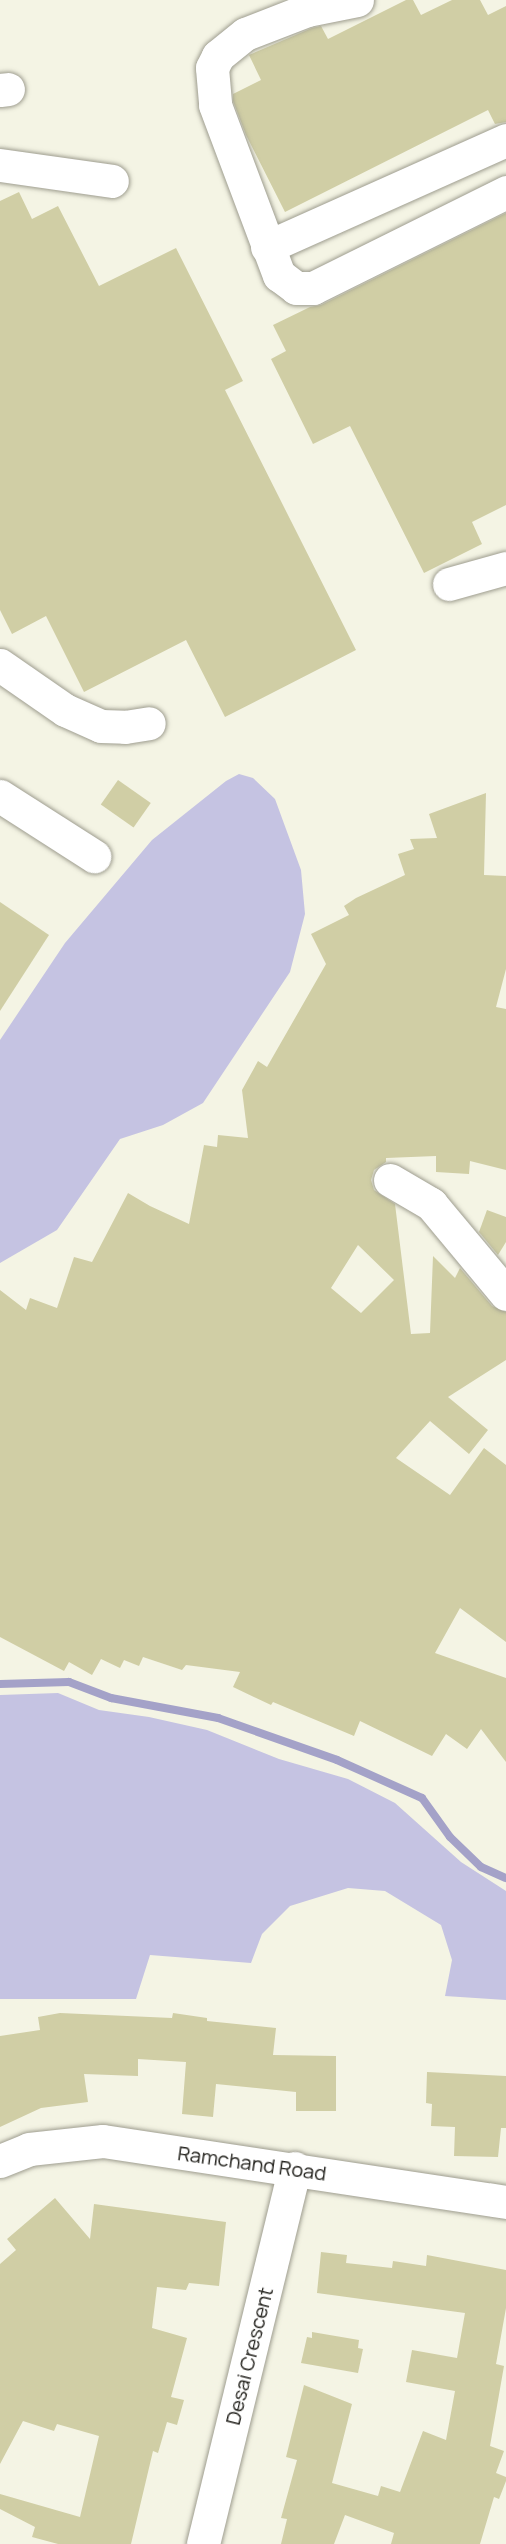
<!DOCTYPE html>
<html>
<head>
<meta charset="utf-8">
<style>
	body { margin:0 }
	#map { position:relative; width:506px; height:2544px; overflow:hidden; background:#f4f4e4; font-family:Manrope,sans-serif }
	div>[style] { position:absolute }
	.green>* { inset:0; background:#c5c3e2 }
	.stream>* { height:8px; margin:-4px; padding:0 4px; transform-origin:4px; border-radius:4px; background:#a4a2c8 }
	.building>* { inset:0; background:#d0cea5; transform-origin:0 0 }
	.roads { filter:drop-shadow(0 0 2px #9e9d8f) drop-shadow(0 0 2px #9e9d8f) }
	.minor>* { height:33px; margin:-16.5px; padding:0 16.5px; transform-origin:16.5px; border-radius:16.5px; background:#fff }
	span { translate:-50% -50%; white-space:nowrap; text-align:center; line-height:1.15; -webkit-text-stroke:4.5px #fff; paint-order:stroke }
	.street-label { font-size:20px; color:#22211c }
</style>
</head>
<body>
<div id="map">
	<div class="green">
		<div style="clip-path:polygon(239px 774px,253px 778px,275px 799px,301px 870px,305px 914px,290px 972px,203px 1103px,163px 1125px,120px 1139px,57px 1230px,0 1263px,0 1040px,65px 943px,152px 840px,226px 781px)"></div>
		<div style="clip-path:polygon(58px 1693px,99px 1710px,149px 1717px,207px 1730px,279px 1759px,348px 1779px,395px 1803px,461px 1862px,506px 1891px,506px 2000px,445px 1996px,452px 1960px,441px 1925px,385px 1891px,348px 1888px,290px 1906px,262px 1934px,251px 1963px,150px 1955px,136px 1999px,0 1999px,0 1695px)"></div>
	</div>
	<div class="stream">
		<div style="left:0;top:1684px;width:69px;rotate:-1.7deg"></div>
		<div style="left:69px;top:1682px;width:45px;rotate:20.9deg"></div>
		<div style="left:111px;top:1698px;width:109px;rotate:10.6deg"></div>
		<div style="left:218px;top:1718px;width:126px;rotate:19.4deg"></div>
		<div style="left:337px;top:1760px;width:93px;rotate:24.1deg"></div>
		<div style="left:422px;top:1798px;width:48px;rotate:54.3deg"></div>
		<div style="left:450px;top:1837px;width:43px;rotate:44.1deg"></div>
		<div style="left:481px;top:1867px;width:27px;rotate:24deg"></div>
	</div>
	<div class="building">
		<div style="clip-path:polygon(406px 0,413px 0,421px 15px,452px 0,480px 0,488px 15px,506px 6px,506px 122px,495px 124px,488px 110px,285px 212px,246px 135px,233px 101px,233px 94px,261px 80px,249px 55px,312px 28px,321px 26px,328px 39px)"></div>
		<div style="clip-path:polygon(19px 192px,32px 219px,58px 206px,99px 286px,176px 248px,243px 381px,225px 390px,356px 650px,225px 717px,186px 640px,84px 692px,46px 616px,12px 634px,0 610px,0 201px)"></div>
		<div style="clip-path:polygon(506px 213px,506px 505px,472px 522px,482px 544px,424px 573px,350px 426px,313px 444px,271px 359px,286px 351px,273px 325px,310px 307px,321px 305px)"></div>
		<div style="left:118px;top:780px;width:40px;height:30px;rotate:35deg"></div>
		<div style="clip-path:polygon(evenodd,486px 793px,484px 875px,506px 876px,506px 969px,496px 1007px,506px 1009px,506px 1170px,470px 1161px,469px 1174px,436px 1172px,436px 1156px,386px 1158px,386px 1162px,374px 1170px,371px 1180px,374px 1190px,395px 1204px,411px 1334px,430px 1333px,433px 1256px,455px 1278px,460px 1268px,492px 1306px,506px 1312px,506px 1360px,448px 1397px,488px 1430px,469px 1454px,430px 1421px,396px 1458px,450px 1495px,484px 1448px,506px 1465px,506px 1642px,460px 1608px,435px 1653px,506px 1678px,506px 1762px,481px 1729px,467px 1749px,446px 1734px,432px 1756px,360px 1721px,354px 1736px,273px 1702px,271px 1705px,233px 1687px,240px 1672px,186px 1665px,182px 1670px,143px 1657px,139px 1666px,124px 1660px,120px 1668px,101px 1659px,92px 1675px,69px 1662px,64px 1671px,0 1637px,0 1290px,26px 1310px,30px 1298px,57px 1308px,74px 1257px,92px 1262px,128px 1193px,150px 1206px,189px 1224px,204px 1145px,217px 1147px,218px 1135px,248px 1138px,242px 1090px,258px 1061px,267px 1067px,326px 964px,311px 934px,349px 915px,344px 906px,356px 898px,405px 875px,398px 854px,414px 849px,410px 839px,437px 838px,429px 814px,486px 793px,358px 1245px,394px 1280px,361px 1313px,331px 1288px,358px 1245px)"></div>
		<div style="clip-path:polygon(0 902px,49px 935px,0 1011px)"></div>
		<div style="clip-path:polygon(487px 1210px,506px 1217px,506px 1242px,498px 1255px,479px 1232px)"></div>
		<div style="clip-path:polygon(60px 2013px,172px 2018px,173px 2013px,207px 2018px,207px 2021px,276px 2028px,273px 2055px,336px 2056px,336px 2111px,296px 2111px,296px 2092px,216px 2084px,213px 2117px,182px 2114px,186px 2062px,138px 2059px,138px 2076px,84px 2074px,88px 2102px,41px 2108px,0 2127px,0 2036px,40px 2030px,38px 2017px)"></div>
		<div style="clip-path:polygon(427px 2072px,506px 2076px,506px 2128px,501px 2128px,498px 2157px,454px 2156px,455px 2127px,431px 2126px,432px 2104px,426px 2103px)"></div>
		<div style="clip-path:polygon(55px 2198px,90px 2239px,94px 2204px,226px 2222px,219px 2286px,189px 2283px,186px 2290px,157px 2287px,152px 2328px,187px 2338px,171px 2397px,184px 2400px,177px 2425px,167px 2422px,158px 2453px,153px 2451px,131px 2544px,58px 2544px,32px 2537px,35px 2527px,0 2509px,0 2494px,80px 2517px,99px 2436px,57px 2424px,54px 2431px,23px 2421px,0 2464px,0 2264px,16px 2250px,7px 2239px)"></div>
		<div style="clip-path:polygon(321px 2252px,347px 2255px,346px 2263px,392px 2268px,393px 2261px,426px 2266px,427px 2255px,506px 2270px,506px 2308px,496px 2364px,504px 2366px,490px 2446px,504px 2451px,496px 2473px,506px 2477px,506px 2481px,499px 2499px,494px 2497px,480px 2544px,391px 2544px,394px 2533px,345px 2515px,334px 2544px,281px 2544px,287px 2519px,281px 2518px,297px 2460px,286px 2457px,304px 2385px,352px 2404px,332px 2483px,378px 2496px,381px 2486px,400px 2492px,423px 2431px,446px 2440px,455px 2391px,406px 2382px,412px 2350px,457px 2358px,465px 2313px,317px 2293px)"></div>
		<div style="clip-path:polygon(312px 2332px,359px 2340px,358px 2348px,363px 2349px,358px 2373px,301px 2363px,307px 2337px,312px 2338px)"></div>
	</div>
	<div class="roads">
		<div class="minor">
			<div style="left:357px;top:0;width:51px;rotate:168.7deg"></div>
			<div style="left:307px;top:10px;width:66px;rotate:158.8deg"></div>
			<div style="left:245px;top:34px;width:35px;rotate:141deg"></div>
			<div style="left:218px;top:56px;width:13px;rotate:117deg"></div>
			<div style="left:212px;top:68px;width:37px;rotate:85deg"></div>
			<div style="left:215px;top:105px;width:182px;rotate:69.4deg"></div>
			<div style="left:279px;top:275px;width:21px;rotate:37deg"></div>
			<div style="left:296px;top:288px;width:17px"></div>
			<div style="left:313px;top:288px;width:216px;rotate:-26.4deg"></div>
			<div style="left:0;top:90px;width:8px;rotate:-7deg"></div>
			<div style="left:0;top:165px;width:113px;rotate:8.1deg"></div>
			<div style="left:267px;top:247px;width:262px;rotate:-24.1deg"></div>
			<div style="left:449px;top:584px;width:59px;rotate:-15.7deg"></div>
			<div style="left:0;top:665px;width:79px;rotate:34.7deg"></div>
			<div style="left:65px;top:710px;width:39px;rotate:24deg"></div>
			<div style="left:101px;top:726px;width:24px;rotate:2deg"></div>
			<div style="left:125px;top:727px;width:24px;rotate:-9deg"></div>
			<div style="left:0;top:796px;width:112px;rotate:32.6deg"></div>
			<div style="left:390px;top:1180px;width:48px;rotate:30.3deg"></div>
			<div style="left:431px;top:1204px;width:117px;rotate:50.2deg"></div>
			<div style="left:0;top:2161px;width:31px;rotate:-22deg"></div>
			<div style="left:29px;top:2149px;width:74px;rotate:-6.2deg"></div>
			<div style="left:103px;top:2141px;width:408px;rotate:8.6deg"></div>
			<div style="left:203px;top:2544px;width:387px;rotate:-76.3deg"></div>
		</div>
	</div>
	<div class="street-label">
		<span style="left:252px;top:2163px;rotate:8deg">Ramchand Road</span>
		<span style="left:249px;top:2356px;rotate:-76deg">Desai Crescent</span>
	</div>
</div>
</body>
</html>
